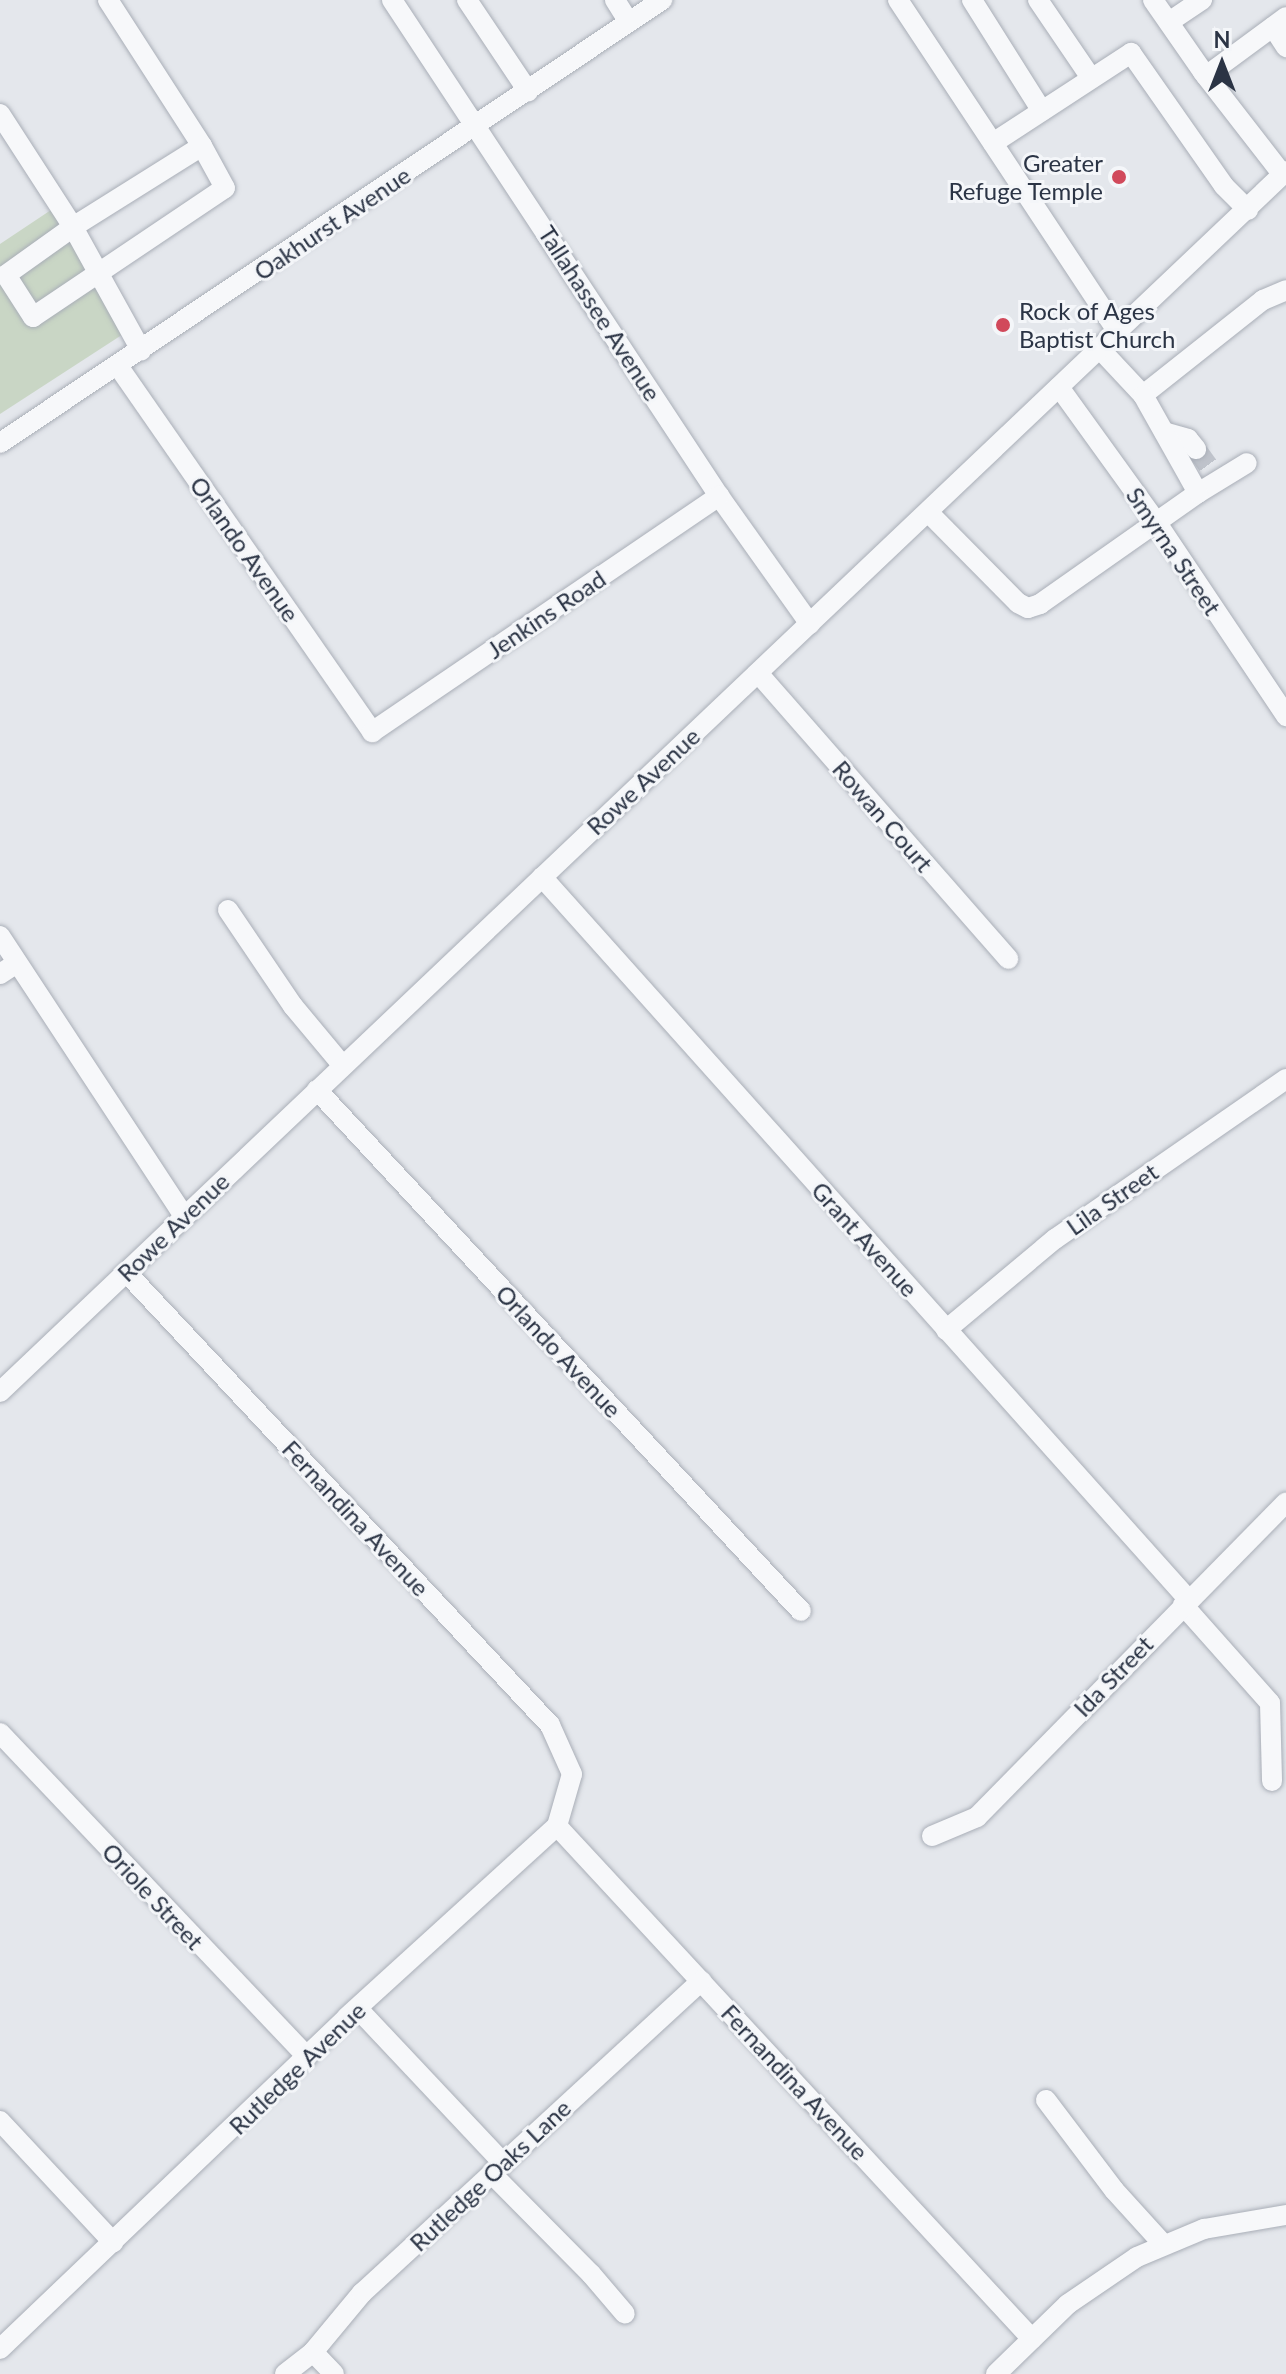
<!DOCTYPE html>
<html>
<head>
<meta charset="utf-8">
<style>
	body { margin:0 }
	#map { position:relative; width:1286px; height:2374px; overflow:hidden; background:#e4e7ec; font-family:Lato,sans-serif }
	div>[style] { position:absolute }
	.green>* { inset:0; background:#c9d6c5 }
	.minor-tunnel>* { height:20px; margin-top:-10px; transform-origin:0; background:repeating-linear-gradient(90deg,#bfc3cb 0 20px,transparent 0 30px) }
	.roads { filter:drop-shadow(0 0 2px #a9aeb7) drop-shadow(0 0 2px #a9aeb7) }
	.minor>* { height:20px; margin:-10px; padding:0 10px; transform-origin:10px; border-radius:10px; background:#f7f8fa }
	.dots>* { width:22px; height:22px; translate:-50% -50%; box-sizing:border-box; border:4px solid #f4f6f9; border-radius:50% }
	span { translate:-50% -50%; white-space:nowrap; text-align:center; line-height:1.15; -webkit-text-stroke:6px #f4f6f9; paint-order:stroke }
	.poi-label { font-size:24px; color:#2b3445 }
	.right { translate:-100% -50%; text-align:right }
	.left { translate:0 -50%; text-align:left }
	.street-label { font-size:24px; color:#2b3445 }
	.north { position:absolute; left:1182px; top:24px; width:80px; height:80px; -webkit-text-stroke:6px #f4f6f9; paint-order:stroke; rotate:0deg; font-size:22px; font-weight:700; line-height:32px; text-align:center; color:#2b3445 }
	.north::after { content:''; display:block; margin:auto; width:28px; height:36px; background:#2b3445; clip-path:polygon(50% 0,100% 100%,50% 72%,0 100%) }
</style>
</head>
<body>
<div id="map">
	<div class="green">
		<div style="clip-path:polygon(51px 210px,131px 329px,0 414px,0 244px)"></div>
	</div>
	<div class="minor-tunnel">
		<div style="left:1196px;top:449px;width:29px;rotate:54deg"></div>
	</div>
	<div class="roads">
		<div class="minor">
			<div style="left:108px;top:0;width:174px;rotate:57.2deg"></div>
			<div style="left:202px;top:146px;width:152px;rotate:147.9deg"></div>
			<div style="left:73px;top:227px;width:82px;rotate:144.4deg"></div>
			<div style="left:6px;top:275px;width:50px;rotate:57.3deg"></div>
			<div style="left:33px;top:317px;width:231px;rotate:-33.9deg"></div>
			<div style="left:225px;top:188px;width:48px;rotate:-118.7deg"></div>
			<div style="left:392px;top:0;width:594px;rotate:56.6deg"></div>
			<div style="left:719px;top:496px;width:157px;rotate:54.6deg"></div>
			<div style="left:467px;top:0;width:110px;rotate:56.2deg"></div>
			<div style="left:615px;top:0;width:26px;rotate:58deg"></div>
			<div style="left:898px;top:0;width:397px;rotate:56.5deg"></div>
			<div style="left:972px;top:0;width:131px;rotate:57.8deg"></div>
			<div style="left:1038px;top:0;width:94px;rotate:55.8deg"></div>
			<div style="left:1153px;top:0;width:88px;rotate:55.2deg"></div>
			<div style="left:1203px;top:72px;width:129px;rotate:52.2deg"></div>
			<div style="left:1169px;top:22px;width:40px;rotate:-34deg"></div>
			<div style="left:1273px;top:27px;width:24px;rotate:57deg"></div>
			<div style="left:1206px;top:76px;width:99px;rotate:-36.4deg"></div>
			<div style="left:0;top:114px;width:135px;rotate:57.1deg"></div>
			<div style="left:73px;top:227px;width:141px;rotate:61.1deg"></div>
			<div style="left:993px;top:143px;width:165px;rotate:-33.1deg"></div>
			<div style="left:1131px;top:53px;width:162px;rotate:55deg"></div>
			<div style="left:1224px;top:186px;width:34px;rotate:45deg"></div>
			<div style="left:1099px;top:348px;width:64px;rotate:46.9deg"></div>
			<div style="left:1143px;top:395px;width:153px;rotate:-38.4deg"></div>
			<div style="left:1263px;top:300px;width:25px;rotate:-23deg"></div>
			<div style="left:118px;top:366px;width:446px;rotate:55.2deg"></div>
			<div style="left:372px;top:732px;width:420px;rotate:-34.2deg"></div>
			<div style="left:1059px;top:387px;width:164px;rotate:54.2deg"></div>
			<div style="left:1155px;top:520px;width:236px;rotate:56.2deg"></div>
			<div style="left:1164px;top:432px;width:25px;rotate:16deg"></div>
			<div style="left:1188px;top:439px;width:13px;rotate:51deg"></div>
			<div style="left:0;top:443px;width:797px;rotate:-33.79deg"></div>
			<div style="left:1198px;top:493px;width:57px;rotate:-31.5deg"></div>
			<div style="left:928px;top:512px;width:128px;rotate:45.3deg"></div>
			<div style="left:1018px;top:603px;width:11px;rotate:27deg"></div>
			<div style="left:1028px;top:608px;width:13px;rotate:-18deg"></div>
			<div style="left:1040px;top:604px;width:193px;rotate:-35.1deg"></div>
			<div style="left:1198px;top:493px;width:112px;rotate:-119.3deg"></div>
			<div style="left:758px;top:673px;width:380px;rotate:48.8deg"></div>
			<div style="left:542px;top:877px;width:969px;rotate:48.18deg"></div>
			<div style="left:228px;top:910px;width:116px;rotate:55.9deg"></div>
			<div style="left:293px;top:1006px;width:78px;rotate:50.2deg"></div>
			<div style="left:0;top:936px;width:335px;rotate:56.7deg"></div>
			<div style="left:0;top:974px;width:20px;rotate:-33deg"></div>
			<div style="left:317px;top:1090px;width:711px;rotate:47.11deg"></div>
			<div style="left:946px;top:1330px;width:142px;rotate:-39.9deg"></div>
			<div style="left:1055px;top:1239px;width:281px;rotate:-34.7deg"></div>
			<div style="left:0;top:1392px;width:1773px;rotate:-43.51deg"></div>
			<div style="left:1183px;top:1605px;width:131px;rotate:48.4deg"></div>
			<div style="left:1270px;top:1703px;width:78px;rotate:88.5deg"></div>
			<div style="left:0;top:1733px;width:446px;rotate:46.5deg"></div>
			<div style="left:557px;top:1826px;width:699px;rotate:47.2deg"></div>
			<div style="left:932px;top:1836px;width:49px;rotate:-22.9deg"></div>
			<div style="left:977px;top:1817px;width:441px;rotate:-45.5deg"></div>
			<div style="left:358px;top:2009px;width:212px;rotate:46.7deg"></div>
			<div style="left:1046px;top:2100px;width:113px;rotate:52.9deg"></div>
			<div style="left:1114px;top:2190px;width:73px;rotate:47.8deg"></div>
			<div style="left:0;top:2121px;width:166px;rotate:47deg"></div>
			<div style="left:492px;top:2174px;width:141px;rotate:45.3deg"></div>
			<div style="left:591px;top:2274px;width:52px;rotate:49.6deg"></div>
			<div style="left:0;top:2349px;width:480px;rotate:-43.7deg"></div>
			<div style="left:347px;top:2017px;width:284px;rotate:-42.3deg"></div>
			<div style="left:557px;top:1826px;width:54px;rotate:-73.9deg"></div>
			<div style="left:572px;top:1774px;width:54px;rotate:-114.2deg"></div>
			<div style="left:550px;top:1725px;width:620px;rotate:-133.11deg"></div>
			<div style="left:313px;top:2352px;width:30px;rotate:46deg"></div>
			<div style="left:285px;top:2374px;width:36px;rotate:-38deg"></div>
			<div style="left:313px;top:2352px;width:77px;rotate:-50.3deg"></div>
			<div style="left:362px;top:2293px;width:461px;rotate:-42.6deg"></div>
			<div style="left:996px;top:2374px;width:100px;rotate:-44.2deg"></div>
			<div style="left:1068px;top:2304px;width:83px;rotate:-34.3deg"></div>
			<div style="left:1137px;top:2257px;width:73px;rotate:-22.7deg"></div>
			<div style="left:1204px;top:2229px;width:83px;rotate:-9.7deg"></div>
		</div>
	</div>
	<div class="dots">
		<div style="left:1119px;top:177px;background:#d1495b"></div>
		<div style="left:1003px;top:325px;background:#d1495b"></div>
	</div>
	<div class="poi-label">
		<span class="right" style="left:1103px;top:177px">Greater<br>Refuge Temple</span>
		<span class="left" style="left:1019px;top:325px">Rock of Ages<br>Baptist Church</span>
	</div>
	<div class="street-label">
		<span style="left:332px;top:223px;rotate:-34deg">Oakhurst Avenue</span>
		<span style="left:600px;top:313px;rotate:57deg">Tallahassee Avenue</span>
		<span style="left:245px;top:549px;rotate:55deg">Orlando Avenue</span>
		<span style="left:1174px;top:551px;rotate:56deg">Smyrna Street</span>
		<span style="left:546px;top:614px;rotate:-34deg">Jenkins Road</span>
		<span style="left:643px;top:781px;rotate:-43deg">Rowe Avenue</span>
		<span style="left:883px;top:816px;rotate:49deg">Rowan Court</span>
		<span style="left:1112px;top:1199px;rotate:-35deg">Lila Street</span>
		<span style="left:173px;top:1227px;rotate:-44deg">Rowe Avenue</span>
		<span style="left:865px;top:1239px;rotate:48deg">Grant Avenue</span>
		<span style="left:559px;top:1351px;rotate:47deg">Orlando Avenue</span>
		<span style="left:356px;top:1518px;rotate:47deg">Fernandina Avenue</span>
		<span style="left:1113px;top:1676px;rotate:-46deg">Ida Street</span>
		<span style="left:153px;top:1896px;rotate:47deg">Oriole Street</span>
		<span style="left:297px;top:2068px;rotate:-44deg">Rutledge Avenue</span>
		<span style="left:795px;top:2082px;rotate:47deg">Fernandina Avenue</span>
		<span style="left:490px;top:2175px;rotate:-43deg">Rutledge Oaks Lane</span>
	</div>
	<div class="north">N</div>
</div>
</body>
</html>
